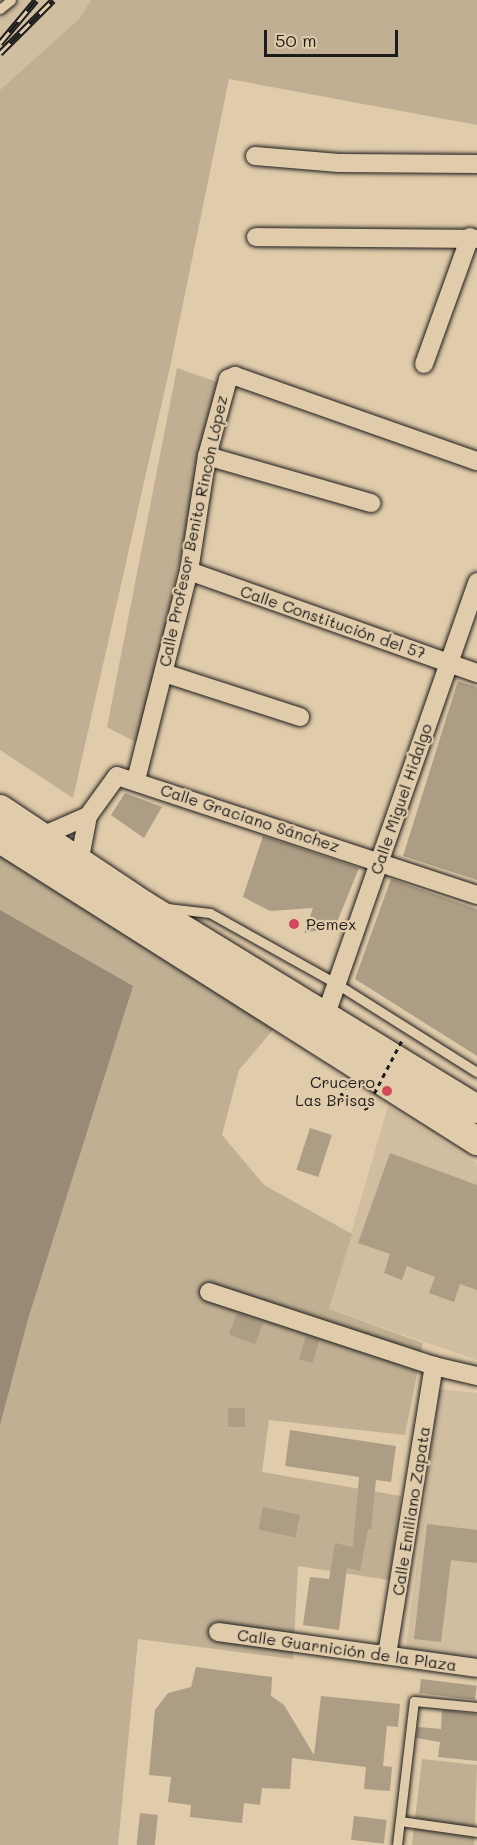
<!DOCTYPE html>
<html>
<head>
<meta charset="utf-8">
<style>
	body { margin:0 }
	#map { position:relative; width:477px; height:1845px; overflow:hidden; background:#e0cbaa; font-family:Mali,sans-serif }
	div>[style] { position:absolute }
	.built>* { inset:0; background:#d1bd9f }
	.green>* { inset:0; background:#c0af92 }
	.water>* { inset:0; background:#988a75 }
	.building>* { inset:0; background:#ad9d85; transform-origin:0 0 }
	.path>* { height:3px; margin-top:-1.5px; transform-origin:0; background:repeating-linear-gradient(90deg,#1c1c1c 0 4.5px,transparent 0 9px) }
	.roads { filter:drop-shadow(0 0 2px #1c1c1c) drop-shadow(0 0 2px #1c1c1c) }
	.service>* { height:9px; margin:-4.5px; padding:0 4.5px; transform-origin:4.5px; border-radius:4.5px; background:#e0cbaa }
	.minor>* { height:18px; margin:-9px; padding:0 9px; transform-origin:9px; border-radius:9px; background:#e0cbaa }
	.primary>* { height:28px; margin:-14px; padding:0 14px; transform-origin:14px; border-radius:14px; background:#e0cbaa }
	.rail>* { height:7px; margin-top:-3.5px; transform-origin:0; background:repeating-linear-gradient(90deg,#e0cbaa 0 14px,#1c1c1c 0 28px); box-sizing:border-box; border-block:2px solid #1c1c1c }
	.path-bridge>* { height:3px; margin-top:-1.5px; transform-origin:0; background:repeating-linear-gradient(90deg,#1c1c1c 0 4.5px,transparent 0 9px) }
	.dots>* { width:16px; height:16px; translate:-50% -50%; box-sizing:border-box; border:3px solid #e0cbaa; border-radius:50% }
	span { translate:-50% -50%; white-space:nowrap; text-align:center; line-height:1.15; -webkit-text-stroke:4.5px #e0cbaa; paint-order:stroke }
	.street-label { font-size:16px; color:#1c1c1c }
	.poi-label { font-size:16px; color:#1c1c1c }
	.left { translate:0 -50%; text-align:left }
	.right { translate:-100% -50%; text-align:right }
	.scale { position:absolute; left:264px; top:30px; width:134px; height:27px; box-sizing:border-box; border:3px solid #1c1c1c; border-top:0; padding-left:8px; font-size:18px; line-height:21px; white-space:nowrap; color:#1c1c1c; -webkit-text-stroke:4px #e0cbaa; paint-order:stroke }
</style>
</head>
<body>
<div id="map">
	<div class="built">
		<div style="clip-path:polygon(0 0,91px 0,79px 19px,0 90px)"></div>
		<div style="clip-path:polygon(388px 1106px,477px 1164px,477px 1360px,329px 1309px)"></div>
		<div style="clip-path:polygon(439px 1389px,477px 1393px,477px 1658px,406px 1648px)"></div>
	</div>
	<div class="green">
		<div style="clip-path:polygon(91px 0,477px 0,477px 125px,229px 79px,170px 367px,73px 798px,0 750px,0 90px,79px 19px)"></div>
		<div style="clip-path:polygon(177px 368px,217px 382px,141px 745px,107px 727px)"></div>
		<div style="clip-path:polygon(0 851px,276px 1026px,239px 1070px,222px 1135px,264px 1185px,352px 1234px,329px 1309px,423px 1343px,405px 1435px,269px 1420px,262px 1472px,401px 1496px,389px 1580px,298px 1566px,293px 1659px,138px 1639px,118px 1845px,0 1845px)"></div>
		<div style="clip-path:polygon(422px 1759px,477px 1765px,474px 1845px,412px 1845px)"></div>
	</div>
	<div class="water">
		<div style="clip-path:polygon(0 910px,133px 986px,28px 1319px,0 1425px)"></div>
	</div>
	<div class="building">
		<div style="clip-path:polygon(458px 681px,477px 687px,477px 880px,403px 856px)"></div>
		<div style="clip-path:polygon(125px 793px,162px 807px,144px 838px,111px 815px)"></div>
		<div style="clip-path:polygon(263px 836px,359px 868px,335px 927px,304px 933px,313px 908px,270px 911px,243px 897px)"></div>
		<div style="clip-path:polygon(391px 879px,477px 909px,477px 1056px,355px 979px)"></div>
		<div style="left:310px;top:1128px;width:23px;height:44px;rotate:18deg"></div>
		<div style="clip-path:polygon(390px 1153px,477px 1185px,477px 1290px,460px 1284px,454px 1302px,429px 1293px,435px 1277px,407px 1266px,402px 1280px,384px 1273px,390px 1254px,358px 1243px)"></div>
		<div style="left:237px;top:1313px;width:28px;height:23px;rotate:21deg"></div>
		<div style="left:306px;top:1336px;width:14px;height:24px;rotate:17deg"></div>
		<div style="left:228px;top:1408px;width:17px;height:19px"></div>
		<div style="clip-path:polygon(290px 1430px,396px 1446px,391px 1482px,376px 1480px,371px 1529px,368px 1529px,360px 1571px,347px 1568px,339px 1630px,303px 1625px,310px 1577px,329px 1579px,335px 1543px,353px 1547px,359px 1477px,285px 1466px)"></div>
		<div style="left:263px;top:1507px;width:38px;height:23px;rotate:12deg"></div>
		<div style="clip-path:polygon(427px 1524px,477px 1530px,477px 1563px,451px 1560px,441px 1642px,414px 1639px)"></div>
		<div style="clip-path:polygon(196px 1667px,272px 1677px,271px 1696px,284px 1705px,314px 1755px,321px 1696px,400px 1704px,398px 1727px,387px 1726px,383px 1766px,392px 1767px,390px 1791px,364px 1789px,366px 1767px,292px 1758px,290px 1789px,262px 1788px,260px 1805px,244px 1803px,242px 1823px,190px 1817px,191px 1805px,168px 1802px,171px 1777px,149px 1775px,155px 1710px,168px 1693px,191px 1687px)"></div>
		<div style="left:421px;top:1679px;width:56px;height:14px;rotate:7deg"></div>
		<div style="clip-path:polygon(442px 1710px,477px 1714px,477px 1761px,438px 1757px,440px 1742px,416px 1738px,418px 1727px,441px 1729px)"></div>
		<div style="left:140px;top:1813px;width:18px;height:32px;rotate:6deg"></div>
		<div style="left:354px;top:1816px;width:33px;height:24px;rotate:7deg"></div>
	</div>
	<div class="path">
		<div style="left:347px;top:1085px;width:12px;rotate:121deg"></div>
		<div style="left:341px;top:1095px;width:29px;rotate:29deg"></div>
	</div>
	<div class="roads">
		<div class="service">
			<div style="left:0;top:9px;width:14px;rotate:-39deg"></div>
			<div style="left:167px;top:908px;width:43px;rotate:6.6deg"></div>
			<div style="left:210px;top:913px;width:145px;rotate:29.2deg"></div>
			<div style="left:337px;top:984px;width:165px;rotate:32.2deg"></div>
			<div style="left:400px;top:1821px;width:78px;rotate:8.1deg"></div>
			<div style="left:397px;top:1845px;width:145px;rotate:-83.3deg"></div>
			<div style="left:414px;top:1701px;width:63px;rotate:5.4deg"></div>
		</div>
		<div class="minor">
			<div style="left:255px;top:156px;width:84px;rotate:4.8deg"></div>
			<div style="left:339px;top:163px;width:138px;rotate:0.4deg"></div>
			<div style="left:256px;top:237px;width:221px;rotate:0.5deg"></div>
			<div style="left:424px;top:364px;width:135px;rotate:-70.1deg"></div>
			<div style="left:207px;top:456px;width:171px;rotate:16deg"></div>
			<div style="left:189px;top:571px;width:306px;rotate:19.5deg"></div>
			<div style="left:164px;top:673px;width:143px;rotate:17.9deg"></div>
			<div style="left:136px;top:780px;width:216px;rotate:-75.8deg"></div>
			<div style="left:189px;top:571px;width:116px;rotate:-81.1deg"></div>
			<div style="left:207px;top:456px;width:80px;rotate:-74.7deg"></div>
			<div style="left:228px;top:379px;width:8px;rotate:-23deg"></div>
			<div style="left:235px;top:376px;width:256px;rotate:19.4deg"></div>
			<div style="left:42px;top:836px;width:50px;rotate:-23.5deg"></div>
			<div style="left:88px;top:816px;width:49px;rotate:-54.1deg"></div>
			<div style="left:117px;top:776px;width:379px;rotate:18.3deg"></div>
			<div style="left:79px;top:863px;width:48px;rotate:-79.2deg"></div>
			<div style="left:325px;top:1017px;width:461px;rotate:-70.7deg"></div>
			<div style="left:209px;top:1292px;width:237px;rotate:18.2deg"></div>
			<div style="left:434px;top:1366px;width:44px;rotate:13.1deg"></div>
			<div style="left:218px;top:1632px;width:261px;rotate:7.9deg"></div>
			<div style="left:387px;top:1655px;width:293px;rotate:-80.8deg"></div>
		</div>
		<div class="primary">
			<div style="left:0;top:809px;width:173px;rotate:33.7deg"></div>
			<div style="left:144px;top:905px;width:391px;rotate:31.5deg"></div>
			<div style="left:0;top:839px;width:565px;rotate:32.34deg"></div>
		</div>
	</div>
	<div class="rail">
		<div style="left:0;top:43px;width:56px;rotate:-50.1deg"></div>
		<div style="left:0;top:53px;width:75px;rotate:-45deg"></div>
	</div>
	<div class="path-bridge">
		<div style="left:366px;top:1109px;width:78px;rotate:-62.4deg"></div>
	</div>
	<div class="dots">
		<div style="left:294px;top:924px;background:#d1495b"></div>
		<div style="left:387px;top:1091px;background:#d1495b"></div>
	</div>
	<div class="street-label">
		<span style="left:193px;top:531px;rotate:-78deg">Calle Profesor Benito Rincón López</span>
		<span style="left:333px;top:622px;rotate:19deg">Calle Constitución del 57</span>
		<span style="left:401px;top:799px;rotate:-71deg">Calle Miguel Hidalgo</span>
		<span style="left:250px;top:818px;rotate:18deg">Calle Graciano Sánchez</span>
		<span style="left:411px;top:1511px;rotate:-81deg">Calle Emiliano Zapata</span>
		<span style="left:347px;top:1650px;rotate:8deg">Calle Guarnición de la Plaza</span>
	</div>
	<div class="poi-label">
		<span class="left" style="left:306px;top:924px">Pemex</span>
		<span class="right" style="left:375px;top:1091px">Crucero<br>Las Brisas</span>
	</div>
	<div class="scale">50 m</div>
</div>
</body>
</html>
